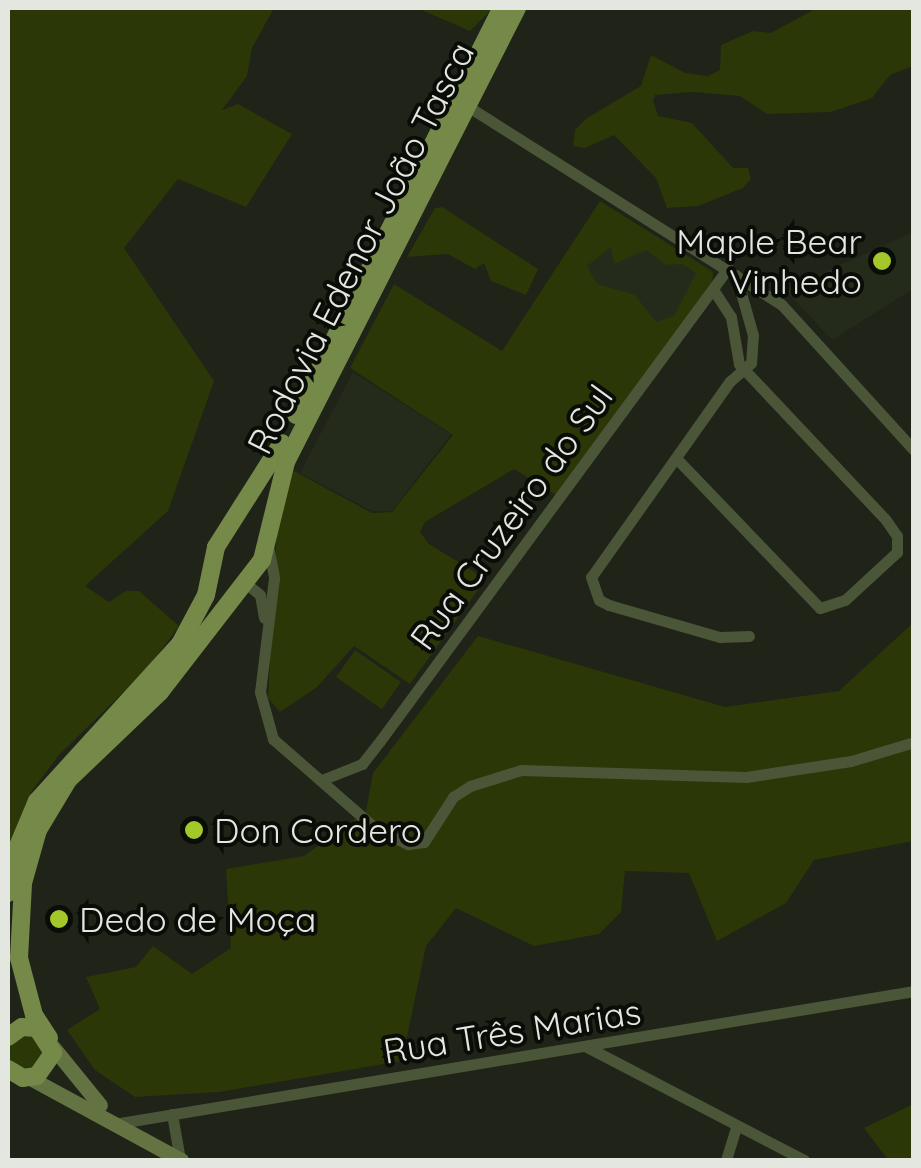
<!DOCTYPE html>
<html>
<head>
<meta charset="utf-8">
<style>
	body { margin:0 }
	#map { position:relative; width:921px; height:1168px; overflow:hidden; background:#1f2318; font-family:Quicksand,sans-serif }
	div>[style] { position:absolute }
	.built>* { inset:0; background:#252b1a; transform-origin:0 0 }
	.green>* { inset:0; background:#2b3707; transform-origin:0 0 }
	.round { border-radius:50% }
	.street>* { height:11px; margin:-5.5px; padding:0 5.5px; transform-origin:5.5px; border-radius:5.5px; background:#4b5537 }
	.secondary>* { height:15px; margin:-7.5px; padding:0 7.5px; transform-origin:7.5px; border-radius:7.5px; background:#637341 }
	.primary>* { height:18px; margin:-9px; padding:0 9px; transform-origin:9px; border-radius:9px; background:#758948 }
	.dots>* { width:28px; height:28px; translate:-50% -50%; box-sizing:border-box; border:5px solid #0a0c07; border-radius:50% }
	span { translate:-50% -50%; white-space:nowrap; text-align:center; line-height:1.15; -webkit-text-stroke:8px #0a0c07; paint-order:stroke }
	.poi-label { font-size:35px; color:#e4e7e0 }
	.right { translate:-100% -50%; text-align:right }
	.left { translate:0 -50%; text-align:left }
	.street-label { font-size:35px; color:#e4e7e0 }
	.frame { position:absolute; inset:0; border:10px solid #e4e7e0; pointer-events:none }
</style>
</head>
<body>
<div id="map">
	<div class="built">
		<div style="left:600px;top:201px;width:133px;height:90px;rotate:32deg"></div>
		<div style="clip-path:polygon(913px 232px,913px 289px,832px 340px,785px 290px)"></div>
		<div style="clip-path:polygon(353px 372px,451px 434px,392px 511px,372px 511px,300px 473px)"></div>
	</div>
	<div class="green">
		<div style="clip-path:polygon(8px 8px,274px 8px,252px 48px,247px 76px,222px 110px,238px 104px,292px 134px,246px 207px,178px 179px,124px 248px,214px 381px,168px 511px,85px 586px,109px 602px,126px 591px,139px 591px,179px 626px,148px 668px,59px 755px,31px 792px,8px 850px)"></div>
		<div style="clip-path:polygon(417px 8px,493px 8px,470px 31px)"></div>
		<div style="clip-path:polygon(817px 8px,913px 10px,913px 66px,890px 75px,872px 98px,831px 112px,767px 114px,740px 96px,692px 92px,655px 95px,653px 101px,658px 116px,692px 123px,733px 168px,748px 168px,751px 179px,743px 188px,698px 206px,667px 208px,656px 178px,614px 135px,585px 148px,573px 146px,575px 130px,587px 118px,641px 86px,651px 55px,685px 73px,708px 76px,720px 70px,721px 45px,753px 31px,771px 33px)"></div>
		<div style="clip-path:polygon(evenodd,600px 201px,713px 272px,712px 286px,556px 495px,514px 469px,425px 522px,420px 532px,429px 544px,486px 579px,410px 684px,354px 646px,317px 687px,280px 712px,268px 698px,277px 524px,286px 481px,294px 471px,372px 513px,392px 512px,453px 435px,350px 368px,394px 284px,502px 351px,600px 201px,611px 247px,614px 264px,646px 250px,666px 265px,682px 264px,696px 273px,674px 316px,656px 322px,635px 295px,597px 284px,587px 266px,611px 247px)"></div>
		<div style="clip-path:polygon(442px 207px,538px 269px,526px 295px,491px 281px,484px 263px,475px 269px,448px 254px,407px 257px,435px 208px)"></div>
		<div style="clip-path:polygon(913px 623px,913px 841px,814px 860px,786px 903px,717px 941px,689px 873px,625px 871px,621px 912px,599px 934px,534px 946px,456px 908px,426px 946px,402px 1061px,219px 1092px,135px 1097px,95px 1070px,67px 1030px,100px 1009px,86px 977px,136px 967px,153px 946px,192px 974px,231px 948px,226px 869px,304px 856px,366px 811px,373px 773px,478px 636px,725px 707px,839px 691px)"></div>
		<div style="left:355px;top:650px;width:56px;height:33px;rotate:35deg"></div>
		<div class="round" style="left:8px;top:1034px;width:36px;height:36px"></div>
		<div style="clip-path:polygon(913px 1104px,913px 1160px,888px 1160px,864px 1128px)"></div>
	</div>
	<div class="street">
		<div style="left:461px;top:102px;width:378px;rotate:32.3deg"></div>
		<div style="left:781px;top:304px;width:197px;rotate:47.7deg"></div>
		<div style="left:736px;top:275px;width:62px;rotate:74.2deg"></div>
		<div style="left:753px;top:335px;width:28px;rotate:94deg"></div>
		<div style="left:751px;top:363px;width:28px;rotate:139deg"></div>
		<div style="left:730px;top:381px;width:240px;rotate:125.3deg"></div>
		<div style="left:591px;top:577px;width:24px;rotate:71deg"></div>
		<div style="left:599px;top:600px;width:11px;rotate:27deg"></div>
		<div style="left:609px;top:605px;width:116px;rotate:16.1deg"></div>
		<div style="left:720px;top:637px;width:29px;rotate:-2deg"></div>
		<div style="left:676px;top:458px;width:208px;rotate:46.2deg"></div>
		<div style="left:820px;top:608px;width:26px;rotate:-18deg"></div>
		<div style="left:845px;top:600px;width:71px;rotate:-42.7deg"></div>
		<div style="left:897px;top:552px;width:16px;rotate:-90deg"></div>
		<div style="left:897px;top:536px;width:19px;rotate:-125deg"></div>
		<div style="left:886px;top:520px;width:214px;rotate:-133.3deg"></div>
		<div style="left:739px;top:364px;width:48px;rotate:-99.7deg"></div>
		<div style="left:731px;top:317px;width:31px;rotate:-123deg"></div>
		<div style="left:268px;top:546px;width:33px;rotate:79deg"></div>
		<div style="left:274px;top:578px;width:115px;rotate:97deg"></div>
		<div style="left:260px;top:692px;width:49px;rotate:74.5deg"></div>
		<div style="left:273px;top:739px;width:135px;rotate:41.1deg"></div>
		<div style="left:375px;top:828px;width:37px;rotate:26deg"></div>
		<div style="left:408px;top:844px;width:16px;rotate:-7deg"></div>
		<div style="left:424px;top:842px;width:54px;rotate:-57.2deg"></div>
		<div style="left:453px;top:797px;width:20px;rotate:-33deg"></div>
		<div style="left:470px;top:786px;width:53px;rotate:-17.4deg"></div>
		<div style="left:521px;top:770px;width:225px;rotate:1.8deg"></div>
		<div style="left:746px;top:777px;width:106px;rotate:-8.7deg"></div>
		<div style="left:851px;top:761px;width:66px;rotate:-16.8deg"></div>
		<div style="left:243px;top:581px;width:22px;rotate:39deg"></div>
		<div style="left:260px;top:595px;width:23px;rotate:80deg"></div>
		<div style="left:324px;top:779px;width:41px;rotate:-21.5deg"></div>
		<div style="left:362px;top:764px;width:29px;rotate:-52deg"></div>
		<div style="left:380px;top:741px;width:587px;rotate:-53.66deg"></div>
		<div style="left:587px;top:1047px;width:245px;rotate:27.5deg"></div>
		<div style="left:172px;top:1114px;width:47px;rotate:80.1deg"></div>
		<div style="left:120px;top:1123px;width:805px;rotate:-9.44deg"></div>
		<div style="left:726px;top:1160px;width:34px;rotate:-73deg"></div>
	</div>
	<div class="secondary">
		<div style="left:52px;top:1046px;width:76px;rotate:50.9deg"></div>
		<div style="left:30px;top:1078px;width:172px;rotate:28.5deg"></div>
	</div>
	<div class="primary">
		<div style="left:296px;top:415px;width:456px;rotate:-63.2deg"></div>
		<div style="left:8px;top:893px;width:35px;rotate:-82deg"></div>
		<div style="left:13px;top:858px;width:62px;rotate:-67.2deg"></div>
		<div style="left:37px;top:801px;width:212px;rotate:-47.7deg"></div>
		<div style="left:180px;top:644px;width:55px;rotate:-62deg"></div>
		<div style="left:206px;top:595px;width:49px;rotate:-78.2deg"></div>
		<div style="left:216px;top:547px;width:123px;rotate:-57.6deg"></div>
		<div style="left:8px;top:1037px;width:17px;rotate:-36deg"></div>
		<div style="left:22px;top:1027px;width:15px;rotate:4deg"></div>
		<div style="left:37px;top:1028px;width:30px;rotate:57deg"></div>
		<div style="left:53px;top:1053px;width:28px;rotate:125deg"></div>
		<div style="left:37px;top:1076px;width:14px;rotate:172deg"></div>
		<div style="left:23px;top:1078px;width:17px;rotate:-149deg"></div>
		<div style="left:49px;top:1038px;width:27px;rotate:-123deg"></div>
		<div style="left:34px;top:1015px;width:59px;rotate:-104.7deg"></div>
		<div style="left:19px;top:958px;width:75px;rotate:-86.9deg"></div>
		<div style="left:23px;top:883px;width:55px;rotate:-74.2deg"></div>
		<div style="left:38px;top:830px;width:58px;rotate:-59deg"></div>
		<div style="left:68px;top:780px;width:127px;rotate:-43.7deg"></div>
		<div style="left:160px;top:692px;width:167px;rotate:-52.3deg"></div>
		<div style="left:262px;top:560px;width:101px;rotate:-76.2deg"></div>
		<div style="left:286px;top:462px;width:509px;rotate:-63.03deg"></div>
	</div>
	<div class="dots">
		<div style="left:882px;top:261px;background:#a2c929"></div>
		<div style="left:194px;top:830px;background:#a2c929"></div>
		<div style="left:59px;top:919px;background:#a2c929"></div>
	</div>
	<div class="poi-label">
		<span class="right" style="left:862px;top:261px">Maple Bear<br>Vinhedo</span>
		<span class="left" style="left:214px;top:830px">Don Cordero</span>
		<span class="left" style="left:79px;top:919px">Dedo de Moça</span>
	</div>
	<div class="street-label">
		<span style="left:360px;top:248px;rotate:-63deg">Rodovia Edenor João Tasca</span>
		<span style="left:511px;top:517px;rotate:-54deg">Rua Cruzeiro do Sul</span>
		<span style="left:512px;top:1031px;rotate:-9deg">Rua Três Marias</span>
	</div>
	<div class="frame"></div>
</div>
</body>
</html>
